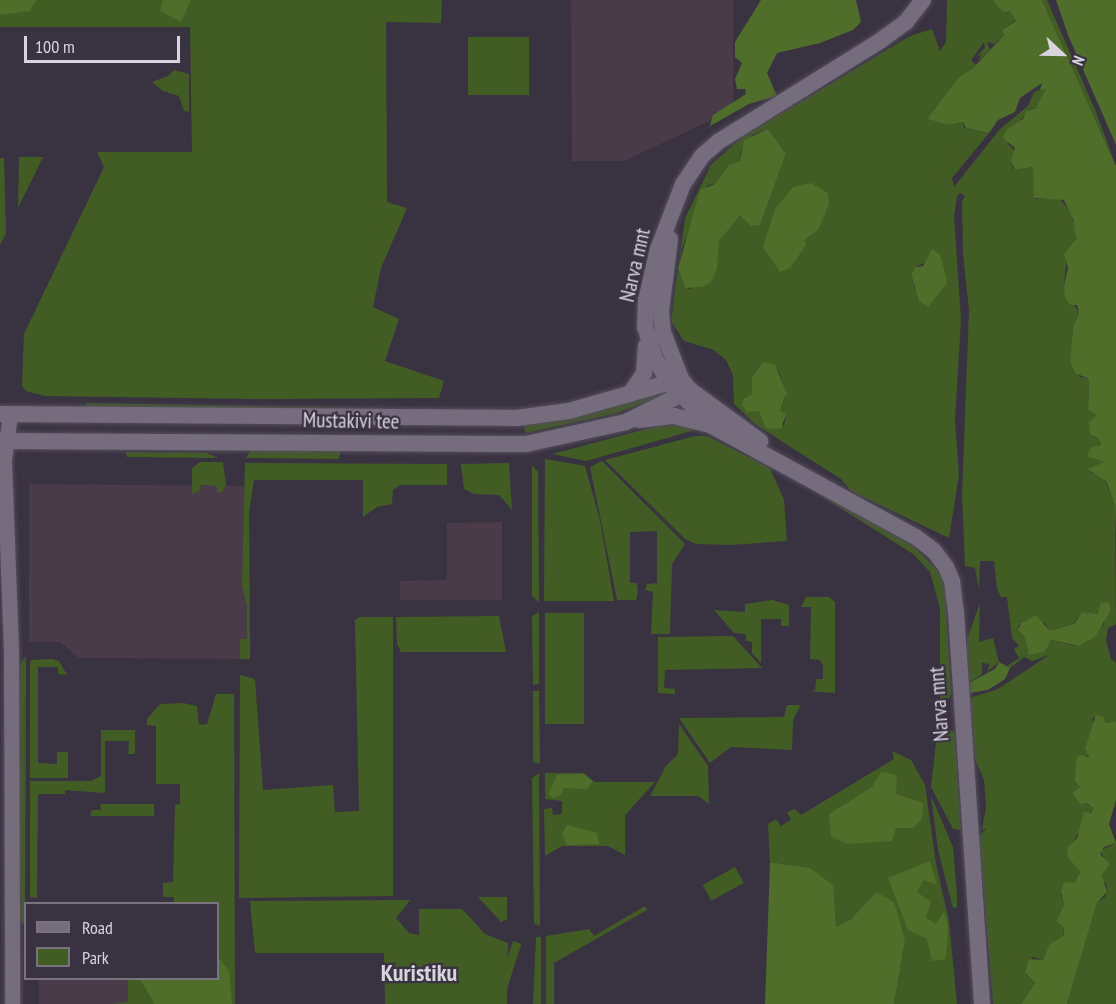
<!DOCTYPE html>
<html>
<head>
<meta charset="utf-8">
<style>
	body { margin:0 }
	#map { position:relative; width:1116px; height:1004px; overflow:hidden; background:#393241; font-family:"PT Sans Narrow",sans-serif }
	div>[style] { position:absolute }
	.commercial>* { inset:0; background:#493b48; transform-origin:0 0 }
	.green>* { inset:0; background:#425d24; transform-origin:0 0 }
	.forest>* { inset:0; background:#4e6e2a }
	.roads { filter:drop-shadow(0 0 2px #544e5a) drop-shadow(0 0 2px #544e5a) }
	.tertiary>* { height:15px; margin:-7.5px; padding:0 7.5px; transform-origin:7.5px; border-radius:7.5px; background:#756d7e }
	.secondary>* { height:16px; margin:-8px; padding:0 8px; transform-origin:8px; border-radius:8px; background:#756d7e }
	span { translate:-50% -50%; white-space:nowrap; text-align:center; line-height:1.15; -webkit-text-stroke:4.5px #393241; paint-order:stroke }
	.street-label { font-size:21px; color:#d8d4dd }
	.quarter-label { font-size:24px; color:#d8d4dd; font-weight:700 }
	.legend { position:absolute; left:24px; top:902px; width:195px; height:78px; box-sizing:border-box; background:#393241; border:2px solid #79737f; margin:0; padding:8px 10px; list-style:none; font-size:18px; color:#d8d4dd }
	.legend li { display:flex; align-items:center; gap:12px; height:30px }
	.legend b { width:30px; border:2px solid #79737f }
	.north { position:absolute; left:1032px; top:24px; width:60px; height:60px; -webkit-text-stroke:4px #393241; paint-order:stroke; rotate:112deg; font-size:16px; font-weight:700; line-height:24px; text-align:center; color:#d8d4dd }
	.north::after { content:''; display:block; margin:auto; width:21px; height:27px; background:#d8d4dd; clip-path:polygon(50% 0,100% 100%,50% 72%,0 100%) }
	.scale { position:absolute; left:24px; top:36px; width:156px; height:27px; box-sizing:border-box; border:3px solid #d8d4dd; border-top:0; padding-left:8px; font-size:18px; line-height:21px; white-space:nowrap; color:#d8d4dd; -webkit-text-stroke:4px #393241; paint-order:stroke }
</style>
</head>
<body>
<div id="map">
	<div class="commercial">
		<div style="clip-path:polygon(571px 0,733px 0,733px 110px,624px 161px,572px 161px)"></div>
		<div style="clip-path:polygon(29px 484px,249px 486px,250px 659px,79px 658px,60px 642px,29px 642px)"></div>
		<div style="clip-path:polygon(502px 522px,502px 600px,400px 600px,400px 581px,447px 580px,447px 523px)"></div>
		<div style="left:39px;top:979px;width:89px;height:25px"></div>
	</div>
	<div class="green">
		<div style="clip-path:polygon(0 0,442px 0,441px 23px,386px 22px,387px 202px,407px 208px,381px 268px,373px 307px,399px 319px,385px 361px,444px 381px,439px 398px,264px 399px,45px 396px,26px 391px,22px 386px,24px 334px,104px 167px,97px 152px,192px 152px,190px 27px,0 27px)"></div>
		<div style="clip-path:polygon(evenodd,947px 0,992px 0,1002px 10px,1010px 11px,1016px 20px,1002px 30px,1004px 35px,994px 44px,987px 42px,990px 49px,979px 61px,981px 55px,977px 56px,985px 48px,984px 42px,971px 60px,976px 65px,958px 79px,927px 119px,948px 125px,963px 122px,964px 128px,989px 133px,952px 178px,954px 187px,1000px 129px,1028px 106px,1034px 92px,1044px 88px,1047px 91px,1036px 108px,1029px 109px,1018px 124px,1011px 126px,1008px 144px,1015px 151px,1011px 165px,1015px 170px,1033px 167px,1035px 199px,1060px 199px,1070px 211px,1077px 235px,1067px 256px,1064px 285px,1079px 314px,1073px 326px,1070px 360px,1080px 377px,1089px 379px,1088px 405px,1097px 415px,1093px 436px,1099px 439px,1099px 460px,1104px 462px,1091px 472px,1103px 476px,1115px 505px,1116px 624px,1108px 628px,1106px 640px,1111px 659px,1116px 663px,1116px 721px,1105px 723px,1102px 716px,1092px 718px,1095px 726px,1086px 746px,1090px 755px,1076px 760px,1080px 787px,1072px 793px,1093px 808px,1068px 850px,1067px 856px,1080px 871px,1077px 881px,1061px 895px,1064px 905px,1056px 921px,1064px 928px,1063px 936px,1053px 942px,1043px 960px,1032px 957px,1026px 968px,1026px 975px,1035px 983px,1021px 1004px,993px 1004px,979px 836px,986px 829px,982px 829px,986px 808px,984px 780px,975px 759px,970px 698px,998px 689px,1049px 655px,1032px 661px,1024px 657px,1010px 668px,1007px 666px,1019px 658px,1014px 649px,1019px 646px,1012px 638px,1007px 597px,1001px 597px,997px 588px,994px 561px,980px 561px,979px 589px,975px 568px,965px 566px,962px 496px,969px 310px,963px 254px,962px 202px,965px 196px,960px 193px,957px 196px,954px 216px,961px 319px,955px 421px,959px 475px,949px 538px,851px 491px,841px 479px,755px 424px,734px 404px,733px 375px,726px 360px,714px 350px,684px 341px,671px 321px,685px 218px,711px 165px,742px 137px,910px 36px,932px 29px,940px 51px,946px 42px,947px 0,768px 129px,786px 154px,760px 225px,740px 214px,723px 233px,691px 289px,685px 288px,678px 268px,682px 248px,708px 185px,715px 184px,729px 165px,740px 161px,741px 151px,752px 135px,768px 129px,947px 0,941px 256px,943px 273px,936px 296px,915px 290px,911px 274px,915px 267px,941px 256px,947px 0,760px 365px,778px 370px,785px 388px,786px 397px,780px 410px,786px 414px,784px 426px,757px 410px,747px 412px,746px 397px,752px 394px,752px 377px,760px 365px,947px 0,1104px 601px,1104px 624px,1087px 642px,1076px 646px,1051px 640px,1045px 652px,1029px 653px,1026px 637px,1018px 627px,1021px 623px,1026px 620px,1045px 623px,1049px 630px,1057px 629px,1074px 623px,1082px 612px,1096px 614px,1104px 601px)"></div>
		<div style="clip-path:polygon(1042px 0,1047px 0,1096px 112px,1115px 163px)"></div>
		<div style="left:529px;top:37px;width:58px;height:61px;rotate:90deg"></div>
		<div style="clip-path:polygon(174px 70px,189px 74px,189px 112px,184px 111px,179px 96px,163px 91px,152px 82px,168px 76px)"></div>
		<div style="clip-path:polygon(19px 157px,43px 157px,18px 208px)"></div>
		<div style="clip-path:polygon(0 158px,4px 158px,6px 233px,0 245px)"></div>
		<div style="clip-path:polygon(654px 394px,656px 399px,613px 414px,525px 433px,524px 424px,594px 413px)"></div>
		<div style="left:86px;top:403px;width:252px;height:7px;rotate:1deg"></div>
		<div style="clip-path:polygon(680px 425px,695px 430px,586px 461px,552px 454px,654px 427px)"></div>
		<div style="clip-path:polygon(695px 436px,707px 436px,770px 468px,784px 500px,787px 541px,731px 545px,696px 544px,685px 539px,605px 460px)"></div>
		<div style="clip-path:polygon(341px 449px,339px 459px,246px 458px,251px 450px)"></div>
		<div style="clip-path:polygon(126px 452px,207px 453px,218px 458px,127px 457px)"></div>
		<div style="clip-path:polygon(545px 459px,585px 466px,600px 520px,614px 601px,544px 601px)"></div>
		<div style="clip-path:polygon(602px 461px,685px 544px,672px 564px,670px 634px,651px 634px,653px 592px,645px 590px,647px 584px,657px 583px,657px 531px,630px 532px,630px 583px,637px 583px,638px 592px,636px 600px,617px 600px,590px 467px)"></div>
		<div style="clip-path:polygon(200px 462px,223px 462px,226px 485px,222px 492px,217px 493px,217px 486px,201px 485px,199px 491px,192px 494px,192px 468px)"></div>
		<div style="clip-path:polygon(245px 463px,447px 464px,447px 485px,400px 485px,393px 490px,392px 504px,377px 507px,363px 517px,363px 480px,254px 480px,249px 512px,250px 659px,240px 659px,240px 639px,247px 639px,247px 606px,242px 586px)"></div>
		<div style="clip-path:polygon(509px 463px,512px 510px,499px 495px,474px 494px,464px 489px,461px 464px)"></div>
		<div style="clip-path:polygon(532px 465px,538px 472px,539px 602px,532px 596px)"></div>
		<div style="clip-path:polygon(806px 486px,912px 545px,939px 572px,945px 589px,951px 695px,940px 711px,940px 608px,930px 572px,913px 554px)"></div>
		<div style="clip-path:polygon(806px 597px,829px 597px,835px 602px,835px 693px,809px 691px,815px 690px,816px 679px,823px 679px,823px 666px,820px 660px,810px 659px,811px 607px,801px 607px)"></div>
		<div style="clip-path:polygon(772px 600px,789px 605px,789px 626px,781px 626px,781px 619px,761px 619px,761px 663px,752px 653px,752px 642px,746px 641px,746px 634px,734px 633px,714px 610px,745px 612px,745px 604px)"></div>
		<div style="clip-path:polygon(980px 603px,979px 642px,993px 638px,999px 662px,988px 671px,989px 664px,982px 663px,982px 674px,967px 684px,967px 639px)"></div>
		<div style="clip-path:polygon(539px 612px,539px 684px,533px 685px,532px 616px)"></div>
		<div style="left:545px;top:613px;width:39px;height:111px"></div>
		<div style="clip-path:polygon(499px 616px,506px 652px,401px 652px,397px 644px,396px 617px)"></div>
		<div style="clip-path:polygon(359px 617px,393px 617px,393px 896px,239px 898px,240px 675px,255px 679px,263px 790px,333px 785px,335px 812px,359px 811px,355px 620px)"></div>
		<div style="clip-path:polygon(733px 636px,762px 668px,665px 670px,664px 688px,675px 689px,675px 694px,658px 693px,658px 637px)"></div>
		<div style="clip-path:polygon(26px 656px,25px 926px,18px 918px,18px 766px,20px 664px)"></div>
		<div style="clip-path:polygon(52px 659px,59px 661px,67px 675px,58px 674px,58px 667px,38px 667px,38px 763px,57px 764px,57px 752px,68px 752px,68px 778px,30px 778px,30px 663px,31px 660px)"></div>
		<div style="clip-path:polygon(533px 691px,539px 691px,540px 764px,533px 762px)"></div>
		<div style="clip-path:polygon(216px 694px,234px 694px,235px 1004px,112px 1004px,128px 1002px,128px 979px,218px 978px,218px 904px,174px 903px,174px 897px,163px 897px,163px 883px,173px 882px,175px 805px,180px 804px,180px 784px,156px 784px,156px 726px,147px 725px,147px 719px,160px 704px,183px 703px,197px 706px,199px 725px,207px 724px)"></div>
		<div style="clip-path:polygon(787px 705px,801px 705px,793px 720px,792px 750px,731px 747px,710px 763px,679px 718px,784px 717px)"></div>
		<div style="clip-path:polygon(679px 724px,708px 766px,709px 804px,698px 796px,650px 796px,666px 766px,678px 754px)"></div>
		<div style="clip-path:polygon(942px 724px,955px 733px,961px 830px,953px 829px,931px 787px,938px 725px)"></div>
		<div style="clip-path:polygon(101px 730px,135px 730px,135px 754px,128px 754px,129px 741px,105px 741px,105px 793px,65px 790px,65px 794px,38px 794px,37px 898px,30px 897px,30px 781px,91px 781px,101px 776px)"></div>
		<div style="clip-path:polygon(892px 751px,911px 760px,925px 785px,936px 864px,949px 921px,957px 1004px,894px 1004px,905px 940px,876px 892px,851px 919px,836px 927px,810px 868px,770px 862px,768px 824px,776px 819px,781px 826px,791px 820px,787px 812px,795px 809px,801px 815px,894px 759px)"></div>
		<div style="clip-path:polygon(539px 773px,540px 926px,534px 923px,532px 778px)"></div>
		<div style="clip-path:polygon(545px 773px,584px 773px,594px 782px,655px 782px,625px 815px,625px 855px,608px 846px,562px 846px,545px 856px,544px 809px,552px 808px,553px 815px,562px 814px,562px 801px,545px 799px)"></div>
		<div style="clip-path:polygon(931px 796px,953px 847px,957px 895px,957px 907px,953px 908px,938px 850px)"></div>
		<div style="clip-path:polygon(100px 804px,154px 804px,154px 816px,90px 816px,92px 810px,101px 810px)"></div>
		<div style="clip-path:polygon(1116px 843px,1116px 1004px,1067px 1004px,1097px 903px,1106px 896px,1107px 885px,1102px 878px,1105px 859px,1100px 851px)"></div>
		<div style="left:735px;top:867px;width:18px;height:37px;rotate:61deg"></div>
		<div style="clip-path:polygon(478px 897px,507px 897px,507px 919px,501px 922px)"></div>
		<div style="clip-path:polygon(410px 900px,396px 918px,409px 933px,419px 935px,419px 909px,462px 909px,485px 934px,508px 943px,507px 1004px,385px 1004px,384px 953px,255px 953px,250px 901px)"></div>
		<div style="clip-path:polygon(645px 906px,647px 910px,554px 963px,554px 1004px,546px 1004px,546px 936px,589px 929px,594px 936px)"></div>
		<div style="clip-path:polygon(536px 937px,541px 937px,541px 1004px,533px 1004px)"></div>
		<div style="left:513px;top:941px;width:9px;height:63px;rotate:18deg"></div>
	</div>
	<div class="forest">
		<div style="clip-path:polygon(0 0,36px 0,30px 11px,0 15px)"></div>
		<div style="clip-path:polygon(163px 0,191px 0,181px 22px,160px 11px)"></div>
		<div style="clip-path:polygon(761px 0,856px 0,861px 22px,853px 30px,820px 43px,777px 53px,767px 73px,777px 96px,749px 104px,710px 126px,713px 115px,746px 94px,745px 89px,737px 89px,735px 79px,742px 63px,735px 57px,735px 42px)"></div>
		<div style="clip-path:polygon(992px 0,1042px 0,1116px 166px,1116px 536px,1115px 505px,1106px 481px,1088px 469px,1104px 462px,1087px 456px,1091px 448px,1100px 445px,1099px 439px,1090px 434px,1089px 422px,1097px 415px,1088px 409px,1089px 379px,1075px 373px,1070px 360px,1073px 326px,1079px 314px,1077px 305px,1071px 305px,1065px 298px,1064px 285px,1068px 268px,1064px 254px,1076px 239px,1073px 219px,1064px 200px,1034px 198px,1033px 167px,1015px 170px,1011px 162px,1015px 148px,1003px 138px,1007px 129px,1023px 119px,1026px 111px,1036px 108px,1046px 89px,1040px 90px,1042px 83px,1020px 98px,1015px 112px,998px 120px,989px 133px,966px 128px,963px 122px,948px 125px,927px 119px,959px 77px,973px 68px,1004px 35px,1002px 30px,1016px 21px,1010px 11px,1003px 12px)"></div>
		<div style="clip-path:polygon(1056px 0,1116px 0,1116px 145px,1068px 35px)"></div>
		<div style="clip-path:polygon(768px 129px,786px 154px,760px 225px,751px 226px,740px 215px,719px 241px,717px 269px,711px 282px,702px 287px,685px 288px,678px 268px,700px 190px,715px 184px,729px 165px,740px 161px,744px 140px)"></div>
		<div style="clip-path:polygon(811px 183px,828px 193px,829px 204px,818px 230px,804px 240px,806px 245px,790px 268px,780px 272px,763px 247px,775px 209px,793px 187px)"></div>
		<div style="clip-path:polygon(932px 249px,941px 256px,947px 283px,928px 307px,919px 301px,911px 274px,915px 267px,923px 266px)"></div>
		<div style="clip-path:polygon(763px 362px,775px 365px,787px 393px,780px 410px,786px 414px,781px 429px,766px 428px,759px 411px,747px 412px,742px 405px,743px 399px,752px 394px,752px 377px)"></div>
		<div style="clip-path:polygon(1108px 602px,1111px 610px,1095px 637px,1079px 646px,1051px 640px,1045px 652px,1029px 655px,1025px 637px,1018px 630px,1021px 623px,1036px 615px,1049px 630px,1057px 629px,1075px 623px,1082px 612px,1097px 614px,1101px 603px)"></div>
		<div style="clip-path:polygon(999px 662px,1010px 668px,1005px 679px,988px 690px,970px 693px,967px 684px,995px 669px)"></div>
		<div style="clip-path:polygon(1096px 715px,1104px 717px,1105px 723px,1116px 721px,1116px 800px,1109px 824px,1116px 843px,1104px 847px,1100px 854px,1110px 864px,1102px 875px,1107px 892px,1097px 903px,1067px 1004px,1021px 1004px,1035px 983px,1025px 973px,1029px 959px,1043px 960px,1050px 944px,1064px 935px,1064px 928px,1056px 921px,1064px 905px,1061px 891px,1064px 882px,1075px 883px,1080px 872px,1067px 856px,1068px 847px,1077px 838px,1084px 812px,1091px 813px,1093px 808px,1087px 803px,1081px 804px,1072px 793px,1080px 787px,1075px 781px,1076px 760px,1079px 755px,1089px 757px,1085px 749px)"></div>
		<div style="clip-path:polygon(881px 772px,897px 775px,896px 794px,923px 803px,922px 819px,913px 828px,896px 828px,892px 841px,847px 844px,831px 836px,829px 814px,872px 787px)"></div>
		<div style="clip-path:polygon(583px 774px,593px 781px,587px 789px,564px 788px,561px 795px,553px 798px,548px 794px,557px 775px)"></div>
		<div style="clip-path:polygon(567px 825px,597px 833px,599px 844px,567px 845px,562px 834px)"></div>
		<div style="clip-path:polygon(930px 861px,937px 885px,924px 880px,917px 892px,931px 902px,926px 918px,936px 924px,944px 911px,948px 926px,946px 959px,932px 961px,927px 939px,908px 930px,888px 878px)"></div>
		<div style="clip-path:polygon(770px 862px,810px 868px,833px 885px,836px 927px,851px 919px,876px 892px,894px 902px,905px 940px,894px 1004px,765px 1004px)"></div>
		<div style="clip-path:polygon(218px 957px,229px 971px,232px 1004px,155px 1004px,140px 979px,218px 978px)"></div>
	</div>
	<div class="roads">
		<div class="tertiary">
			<div style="left:10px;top:414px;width:46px;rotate:97.4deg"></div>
			<div style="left:4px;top:460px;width:189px;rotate:87.9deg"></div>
			<div style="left:11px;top:649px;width:355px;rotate:89.8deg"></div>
		</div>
		<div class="secondary">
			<div style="left:923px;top:0;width:28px;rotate:128deg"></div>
			<div style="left:906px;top:22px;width:32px;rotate:144deg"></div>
			<div style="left:880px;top:41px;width:191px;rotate:148.1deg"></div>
			<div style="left:718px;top:142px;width:21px;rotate:139deg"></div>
			<div style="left:702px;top:156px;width:34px;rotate:124deg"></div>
			<div style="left:683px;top:184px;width:70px;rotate:111deg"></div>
			<div style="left:658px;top:249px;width:53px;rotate:103deg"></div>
			<div style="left:646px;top:301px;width:26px;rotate:92deg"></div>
			<div style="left:645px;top:327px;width:36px;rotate:72deg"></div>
			<div style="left:656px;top:361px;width:25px;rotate:58deg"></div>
			<div style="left:669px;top:382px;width:62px;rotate:45.7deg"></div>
			<div style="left:712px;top:426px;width:232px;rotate:28.6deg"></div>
			<div style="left:916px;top:537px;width:23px;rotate:38deg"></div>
			<div style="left:934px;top:551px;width:20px;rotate:53deg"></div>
			<div style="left:946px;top:567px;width:15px;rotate:67deg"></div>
			<div style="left:952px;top:581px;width:31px;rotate:83deg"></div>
			<div style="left:956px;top:612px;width:393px;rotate:86.2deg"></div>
			<div style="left:670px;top:239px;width:73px;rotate:97.1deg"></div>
			<div style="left:661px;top:311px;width:21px;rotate:85deg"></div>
			<div style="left:663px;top:332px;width:50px;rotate:69deg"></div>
			<div style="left:681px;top:379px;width:14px;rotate:51deg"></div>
			<div style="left:690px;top:390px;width:87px;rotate:36.1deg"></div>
			<div style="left:630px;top:394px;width:25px;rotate:-56deg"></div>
			<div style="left:644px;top:373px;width:27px;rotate:-86deg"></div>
			<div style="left:0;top:414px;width:517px;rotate:0.44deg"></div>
			<div style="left:517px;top:418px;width:52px;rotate:-7.7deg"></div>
			<div style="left:569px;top:411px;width:116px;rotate:-15.9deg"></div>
			<div style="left:639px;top:420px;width:35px;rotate:-7deg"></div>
			<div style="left:674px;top:416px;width:32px;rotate:14deg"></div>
			<div style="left:0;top:441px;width:526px;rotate:0.33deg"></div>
			<div style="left:526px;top:444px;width:102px;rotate:-12.4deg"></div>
			<div style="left:626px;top:422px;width:72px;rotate:-26.6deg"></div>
		</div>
	</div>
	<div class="street-label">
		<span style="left:635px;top:265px;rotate:-77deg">Narva mnt</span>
		<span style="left:351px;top:421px;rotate:1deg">Mustakivi tee</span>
		<span style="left:939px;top:704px;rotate:-94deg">Narva mnt</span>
	</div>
	<div class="quarter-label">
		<span style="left:419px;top:973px">Kuristiku</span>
	</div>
	<ul class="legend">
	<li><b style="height:8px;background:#756d7e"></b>Road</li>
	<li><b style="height:16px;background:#425d24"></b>Park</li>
	</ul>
	<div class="north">N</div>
	<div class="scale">100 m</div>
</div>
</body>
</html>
